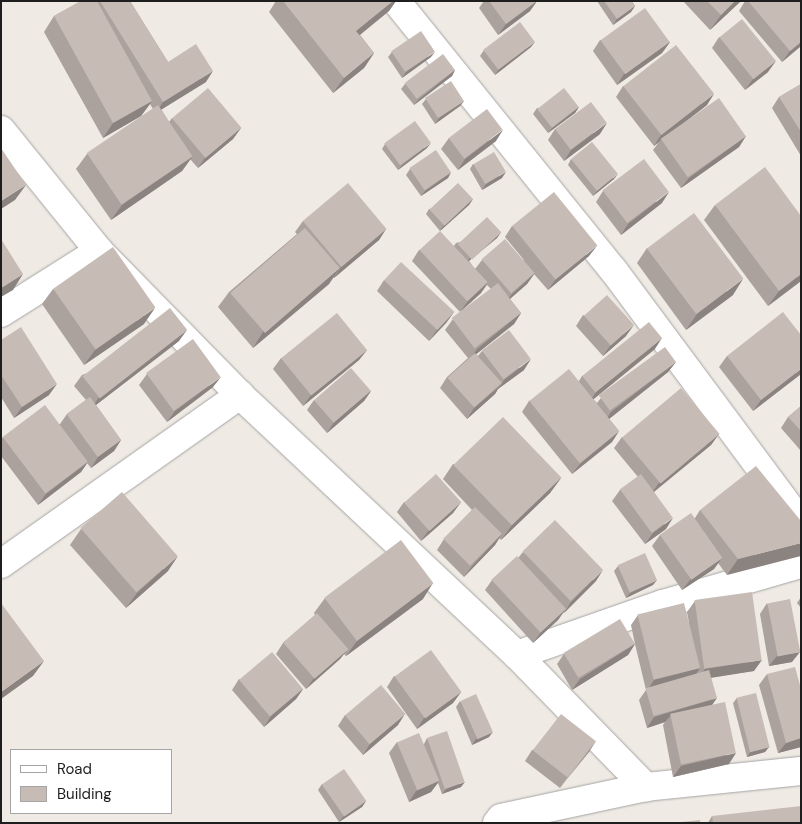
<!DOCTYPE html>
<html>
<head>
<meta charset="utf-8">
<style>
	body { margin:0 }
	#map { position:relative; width:802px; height:824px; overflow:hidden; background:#efeae3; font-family:"DM Sans",sans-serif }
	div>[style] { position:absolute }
	.roads { filter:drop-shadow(0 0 1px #a5a5a5) drop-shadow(0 0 1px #a5a5a5) }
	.street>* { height:28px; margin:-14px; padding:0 14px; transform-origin:14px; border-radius:14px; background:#fff }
	.wall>* { inset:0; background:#aba19d }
	.shaded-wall>* { inset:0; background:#8b837f }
	.building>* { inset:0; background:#c7bbb6; transform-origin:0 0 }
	span { translate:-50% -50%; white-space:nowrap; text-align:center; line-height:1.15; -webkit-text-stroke:4px #fff; paint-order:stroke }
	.frame { position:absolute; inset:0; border:2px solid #1e1e1e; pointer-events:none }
	.legend { position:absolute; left:10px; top:749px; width:162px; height:65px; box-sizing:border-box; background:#fff; border:1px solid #a5a5a5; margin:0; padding:6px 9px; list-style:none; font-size:15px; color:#1e1e1e }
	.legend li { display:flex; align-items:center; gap:10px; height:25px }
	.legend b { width:25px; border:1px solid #a5a5a5 }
</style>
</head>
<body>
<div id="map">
	<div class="roads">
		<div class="street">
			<div style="left:396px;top:1px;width:347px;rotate:51.1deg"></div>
			<div style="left:614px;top:271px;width:314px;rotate:53.4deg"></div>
			<div style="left:1px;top:130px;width:156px;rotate:51deg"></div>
			<div style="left:99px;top:251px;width:202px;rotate:45.6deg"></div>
			<div style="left:240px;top:395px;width:380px;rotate:43.2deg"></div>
			<div style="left:517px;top:655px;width:185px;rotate:45.7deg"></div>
			<div style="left:1px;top:313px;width:116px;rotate:-32.3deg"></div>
			<div style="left:1px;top:564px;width:293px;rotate:-35.3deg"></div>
			<div style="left:517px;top:655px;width:155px;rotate:-19.3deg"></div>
			<div style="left:663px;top:604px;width:144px;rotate:-16.2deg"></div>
			<div style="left:497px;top:823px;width:6px;rotate:-51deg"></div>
			<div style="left:501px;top:818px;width:148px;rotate:-12.1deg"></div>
			<div style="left:646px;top:787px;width:156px;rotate:-5.9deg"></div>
		</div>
	</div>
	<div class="wall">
		<div style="clip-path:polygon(81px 1px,130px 1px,168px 62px,206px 82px,161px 109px,169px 122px,172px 118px,241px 128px,233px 139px,198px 168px,190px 159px,182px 171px,111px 220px,76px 169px,87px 154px,153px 109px,150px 104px,141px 116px,103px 138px,44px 32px,54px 16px)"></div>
		<div style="clip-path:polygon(276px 1px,396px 1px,389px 11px,360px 35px,374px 53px,364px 68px,333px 93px,269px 12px)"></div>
		<div style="clip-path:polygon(484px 1px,537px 1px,530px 11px,498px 35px,479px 8px)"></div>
		<div style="clip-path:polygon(597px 1px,632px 1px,635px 6px,631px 12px,613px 25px)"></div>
		<div style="clip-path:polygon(683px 1px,741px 1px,710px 30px)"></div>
		<div style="clip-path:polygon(745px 1px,801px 1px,801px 46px,782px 62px,739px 11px)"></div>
		<div style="clip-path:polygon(719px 37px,768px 72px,745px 90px,712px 48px)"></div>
		<div style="clip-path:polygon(600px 40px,670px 42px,662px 53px,617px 85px,593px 51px)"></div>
		<div style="clip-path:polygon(531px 47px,495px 75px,480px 56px,484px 50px)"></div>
		<div style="clip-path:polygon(392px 52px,431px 57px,402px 78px,388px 57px)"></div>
		<div style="clip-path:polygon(455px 70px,452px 76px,414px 105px,401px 89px,405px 84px)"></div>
		<div style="clip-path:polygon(801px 84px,801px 156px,772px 108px,779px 97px)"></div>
		<div style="clip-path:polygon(623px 86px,707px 105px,681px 125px,746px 136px,739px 147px,681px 188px,653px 150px,659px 142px,654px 146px,616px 97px)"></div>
		<div style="clip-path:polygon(426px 99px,464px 101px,460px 106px,435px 124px,422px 104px)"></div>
		<div style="clip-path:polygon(579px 107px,575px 113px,548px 133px,533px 114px,537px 108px)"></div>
		<div style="clip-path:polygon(555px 129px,600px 134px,564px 161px,548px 140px)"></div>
		<div style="clip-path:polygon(449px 138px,496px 141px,458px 170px,441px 149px)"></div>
		<div style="clip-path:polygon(385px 144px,427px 148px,398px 170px,382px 149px)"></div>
		<div style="clip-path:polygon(571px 159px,614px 179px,593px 196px,568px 165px)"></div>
		<div style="clip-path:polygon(473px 164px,502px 178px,482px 190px,470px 169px)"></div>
		<div style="clip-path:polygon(410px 169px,451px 172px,448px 178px,421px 196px,406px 175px)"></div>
		<div style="clip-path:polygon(603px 191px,662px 203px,621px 235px,596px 202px)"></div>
		<div style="clip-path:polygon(473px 199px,469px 205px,440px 231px,426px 214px,429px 209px)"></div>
		<div style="clip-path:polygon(715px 205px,801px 281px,768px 306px,704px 220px)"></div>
		<div style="clip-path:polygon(303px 221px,386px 229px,379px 240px,334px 278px,333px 277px,329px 284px,253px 348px,218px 307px,229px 292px,297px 234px,295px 232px)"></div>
		<div style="clip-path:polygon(512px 226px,589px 256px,548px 290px,534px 274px,527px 284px,510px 299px,521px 313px,514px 324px,476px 354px,478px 356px,482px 351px,524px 370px,498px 389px,495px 394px,467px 419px,440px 388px,447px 377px,468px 358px,445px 330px,453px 319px,491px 289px,487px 285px,481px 293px,460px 312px,412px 261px,419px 250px,454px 246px,456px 243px,501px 232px,497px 238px,469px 261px,475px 269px,482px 260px,524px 260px,505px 237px)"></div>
		<div style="clip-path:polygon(647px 248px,733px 295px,686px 330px,637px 263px)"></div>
		<div style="clip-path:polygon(384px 280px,454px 312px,446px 323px,429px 341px,377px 291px)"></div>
		<div style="clip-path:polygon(53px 289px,144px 324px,84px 365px,42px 304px)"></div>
		<div style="clip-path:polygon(583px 315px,626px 336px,603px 356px,576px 326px)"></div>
		<div style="clip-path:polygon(1px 340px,49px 395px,14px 418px,1px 397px)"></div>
		<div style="clip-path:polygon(179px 341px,96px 405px,121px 440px,114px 451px,91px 468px,87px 463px,81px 472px,38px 505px,1px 456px,1px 440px,3px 437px,60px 424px,67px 414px,86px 400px,74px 386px,82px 375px)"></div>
		<div style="clip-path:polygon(655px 349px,593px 399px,597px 403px,601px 398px,676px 362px,668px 372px,609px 419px,619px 431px,612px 442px,572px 474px,522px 412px,529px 401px,579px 381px,582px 376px)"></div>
		<div style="clip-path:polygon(367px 350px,359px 360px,303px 406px,273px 369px,281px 358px)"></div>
		<div style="clip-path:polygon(727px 356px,801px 374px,753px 411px,719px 367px)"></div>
		<div style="clip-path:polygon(147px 374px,213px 387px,167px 422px,139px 385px)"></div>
		<div style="clip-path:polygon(371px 391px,364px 401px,327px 433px,307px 410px,314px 400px)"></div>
		<div style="clip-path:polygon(801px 406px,801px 451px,781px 428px,788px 417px)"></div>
		<div style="clip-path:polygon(719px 434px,711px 445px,654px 492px,666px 529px,645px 544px,612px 501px,620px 490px,638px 477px,614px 448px,622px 437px)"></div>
		<div style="clip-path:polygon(453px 464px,561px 478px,550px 493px,501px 540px,499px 538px,495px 545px,464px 577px,437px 550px,444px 539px,472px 510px,443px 479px)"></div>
		<div style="clip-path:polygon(404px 502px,461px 502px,453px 513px,421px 541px,397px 512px)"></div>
		<div style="clip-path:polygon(700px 510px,801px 521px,727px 575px,718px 563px,714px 569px,682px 590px,652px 546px,660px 535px,695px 518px)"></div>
		<div style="clip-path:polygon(81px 529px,168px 571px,126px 608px,70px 545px)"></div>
		<div style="clip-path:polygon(523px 552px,596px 581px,564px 613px,563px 612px,558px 620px,533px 643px,485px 590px,492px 580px,518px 558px)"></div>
		<div style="clip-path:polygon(618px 566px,653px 585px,626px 598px,614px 571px)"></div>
		<div style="clip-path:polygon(801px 597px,801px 608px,797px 603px)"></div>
		<div style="clip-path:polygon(325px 598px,423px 599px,346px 656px,344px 654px,340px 659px,306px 689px,276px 654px,283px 643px,315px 615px,314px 613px)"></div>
		<div style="clip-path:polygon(695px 601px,754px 671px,711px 677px,712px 705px,729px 764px,673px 777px,663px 725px,665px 722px,647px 728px,639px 700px,646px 690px,635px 644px,628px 655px,572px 690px,557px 664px,564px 654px,635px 644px,631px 625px,638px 615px,689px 623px,687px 612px)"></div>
		<div style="clip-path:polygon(767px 603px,792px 662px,769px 666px,760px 614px)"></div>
		<div style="clip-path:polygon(767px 674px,801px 689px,801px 747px,778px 753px,759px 685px)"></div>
		<div style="clip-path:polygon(394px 676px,461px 692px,453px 703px,417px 729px,387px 687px)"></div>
		<div style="clip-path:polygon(239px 679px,303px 689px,296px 699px,264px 727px,232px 690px)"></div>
		<div style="clip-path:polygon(737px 698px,769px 747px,765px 752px,747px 757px,733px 703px)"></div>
		<div style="clip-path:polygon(460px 701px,489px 737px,472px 745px,456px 707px)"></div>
		<div style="clip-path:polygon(345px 715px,398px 725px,363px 755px,338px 726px)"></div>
		<div style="clip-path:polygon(427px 738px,461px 787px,442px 794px,438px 783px,431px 792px,409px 802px,389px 753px,397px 742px,424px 744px)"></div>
		<div style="clip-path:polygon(596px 741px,560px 788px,525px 761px,532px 750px)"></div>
		<div style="clip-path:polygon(322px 784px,366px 801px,362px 807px,339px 822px,318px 790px)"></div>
		<div style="clip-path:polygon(712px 816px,801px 823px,708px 823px)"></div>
	</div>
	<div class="shaded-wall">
		<div style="clip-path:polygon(393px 1px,396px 1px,389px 11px,346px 46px,356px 31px)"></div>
		<div style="clip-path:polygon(537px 1px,530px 11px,498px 35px,506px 24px)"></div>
		<div style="clip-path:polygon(735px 1px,741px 1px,710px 30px,721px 15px)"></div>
		<div style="clip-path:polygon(635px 6px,631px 12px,613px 25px,617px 19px)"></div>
		<div style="clip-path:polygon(535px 42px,531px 47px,495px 75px,499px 69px)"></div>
		<div style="clip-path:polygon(670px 42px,662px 53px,617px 85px,624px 74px)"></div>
		<div style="clip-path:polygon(801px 42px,801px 46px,782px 62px,790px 51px)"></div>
		<div style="clip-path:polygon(435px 52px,431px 57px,402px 78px,406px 72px)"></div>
		<div style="clip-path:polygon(374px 53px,364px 68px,333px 93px,344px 78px)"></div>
		<div style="clip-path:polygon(776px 61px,768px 72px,745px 90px,753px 79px)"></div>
		<div style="clip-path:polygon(455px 70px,452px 76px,414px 105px,418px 100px)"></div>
		<div style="clip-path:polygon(213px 71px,206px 82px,156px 113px,163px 102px)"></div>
		<div style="clip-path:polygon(714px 94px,707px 105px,662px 140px,661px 139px,659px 142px,654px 146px,661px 135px)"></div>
		<div style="clip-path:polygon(152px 101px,141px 116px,103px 138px,113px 123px)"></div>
		<div style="clip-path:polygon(464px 101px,460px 106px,435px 124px,439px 118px)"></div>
		<div style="clip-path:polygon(579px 107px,575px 113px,548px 133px,552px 128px)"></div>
		<div style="clip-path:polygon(607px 123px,600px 134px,564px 161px,571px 150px)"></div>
		<div style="clip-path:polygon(241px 128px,233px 139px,198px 168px,205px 158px)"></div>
		<div style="clip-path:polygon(503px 130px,496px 141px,458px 170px,465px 159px)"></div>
		<div style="clip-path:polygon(746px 136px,739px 147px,681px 188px,689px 178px)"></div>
		<div style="clip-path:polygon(431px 143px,427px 148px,398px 170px,402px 165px)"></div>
		<div style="clip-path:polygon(193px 156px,182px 171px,111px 220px,122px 205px)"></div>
		<div style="clip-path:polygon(451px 172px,448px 178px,421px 196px,425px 191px)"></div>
		<div style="clip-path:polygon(506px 172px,502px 178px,482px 190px,486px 184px)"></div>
		<div style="clip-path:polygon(618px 174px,614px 179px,593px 196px,597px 191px)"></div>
		<div style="clip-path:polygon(26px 185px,15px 200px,1px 209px,1px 201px)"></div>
		<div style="clip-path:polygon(669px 192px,662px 203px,621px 235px,628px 224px)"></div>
		<div style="clip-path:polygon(473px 199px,469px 205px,440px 231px,444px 225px)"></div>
		<div style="clip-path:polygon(386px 229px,379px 240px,334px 278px,341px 267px)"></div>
		<div style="clip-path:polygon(501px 232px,497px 238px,465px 264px,469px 259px)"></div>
		<div style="clip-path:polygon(597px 246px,589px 256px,548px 290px,555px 280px)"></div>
		<div style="clip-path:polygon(340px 268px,329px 284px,253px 348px,263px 332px)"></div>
		<div style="clip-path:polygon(535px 273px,527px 284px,504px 304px,512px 294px)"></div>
		<div style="clip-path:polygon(23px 274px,13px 290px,1px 297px,1px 288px)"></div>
		<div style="clip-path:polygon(801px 274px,801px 281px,768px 306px,779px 291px)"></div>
		<div style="clip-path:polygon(743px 279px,733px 295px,686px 330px,697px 314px)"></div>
		<div style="clip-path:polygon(488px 282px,481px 293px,460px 312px,468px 301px)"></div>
		<div style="clip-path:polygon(155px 308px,144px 324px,84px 365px,95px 350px)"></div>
		<div style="clip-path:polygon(454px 312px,446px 323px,429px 341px,437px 330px)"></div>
		<div style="clip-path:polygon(521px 313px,514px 324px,469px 360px,477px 349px)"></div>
		<div style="clip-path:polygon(634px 325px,626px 336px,603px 356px,610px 346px)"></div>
		<div style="clip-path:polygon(187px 330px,179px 341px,92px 408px,99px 397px)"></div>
		<div style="clip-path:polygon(662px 338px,655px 349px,589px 403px,596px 392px)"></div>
		<div style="clip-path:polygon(367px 350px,359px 360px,303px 406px,311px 395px)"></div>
		<div style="clip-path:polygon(531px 359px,524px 370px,498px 389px,495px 394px,467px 419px,474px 408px,501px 385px,504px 380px)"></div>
		<div style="clip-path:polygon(676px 362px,668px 372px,604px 423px,611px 412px)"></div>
		<div style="clip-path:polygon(801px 369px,801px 374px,753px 411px,761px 400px)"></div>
		<div style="clip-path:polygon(221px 377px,213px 387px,167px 422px,175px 411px)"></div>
		<div style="clip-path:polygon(57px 384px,49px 395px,14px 418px,22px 407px)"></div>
		<div style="clip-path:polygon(371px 391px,364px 401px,327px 433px,334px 422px)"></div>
		<div style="clip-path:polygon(619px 431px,612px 442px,572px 474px,580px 464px)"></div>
		<div style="clip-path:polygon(719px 434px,711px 445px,651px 494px,659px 483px)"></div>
		<div style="clip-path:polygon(121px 440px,114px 451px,91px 468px,98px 457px)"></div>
		<div style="clip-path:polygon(88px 462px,81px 472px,38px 505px,46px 494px)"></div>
		<div style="clip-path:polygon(561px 478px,550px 493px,501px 540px,512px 525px)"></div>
		<div style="clip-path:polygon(461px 502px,453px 513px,421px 541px,429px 530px)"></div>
		<div style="clip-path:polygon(673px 518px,666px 529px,645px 544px,653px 533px)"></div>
		<div style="clip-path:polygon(502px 534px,495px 545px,464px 577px,472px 566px)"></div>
		<div style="clip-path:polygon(801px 543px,801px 556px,727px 575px,738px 559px)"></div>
		<div style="clip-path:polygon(178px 556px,168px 571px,126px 608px,137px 593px)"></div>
		<div style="clip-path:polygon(722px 558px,714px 569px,682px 590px,690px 580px)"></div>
		<div style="clip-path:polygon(603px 570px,596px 581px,564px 613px,571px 602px)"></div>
		<div style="clip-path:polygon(657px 580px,653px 585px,626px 598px,630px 593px)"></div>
		<div style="clip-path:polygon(433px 583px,423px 599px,346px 656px,357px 641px)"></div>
		<div style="clip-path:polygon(566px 609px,558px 620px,533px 643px,541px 632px)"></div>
		<div style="clip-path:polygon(635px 644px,628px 655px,572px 690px,580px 679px)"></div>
		<div style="clip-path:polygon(348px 649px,340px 659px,306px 689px,314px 678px)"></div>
		<div style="clip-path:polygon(800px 652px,792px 662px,769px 666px,777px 656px)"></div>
		<div style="clip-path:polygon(762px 660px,754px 671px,698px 680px,705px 669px)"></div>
		<div style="clip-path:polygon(44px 661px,33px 676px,1px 699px,1px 692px)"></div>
		<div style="clip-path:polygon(700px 668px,693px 679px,647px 691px,654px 680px)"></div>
		<div style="clip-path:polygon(303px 689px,296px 699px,264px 727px,271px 716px)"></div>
		<div style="clip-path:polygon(461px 692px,453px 703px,417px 729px,424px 718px)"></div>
		<div style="clip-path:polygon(717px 698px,710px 708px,671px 715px,665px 722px,647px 728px,654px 717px)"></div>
		<div style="clip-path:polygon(405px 714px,398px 725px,363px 755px,370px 744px)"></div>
		<div style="clip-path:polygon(493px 732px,489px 737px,472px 745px,476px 739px)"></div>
		<div style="clip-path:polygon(801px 738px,801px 747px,778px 753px,786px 743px)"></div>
		<div style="clip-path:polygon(596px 741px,589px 752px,560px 788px,568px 778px)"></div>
		<div style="clip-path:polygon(769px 747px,765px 752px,747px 757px,751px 751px)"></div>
		<div style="clip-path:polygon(736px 753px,729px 764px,673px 777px,681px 766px)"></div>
		<div style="clip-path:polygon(439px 781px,431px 792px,409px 802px,416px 791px)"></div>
		<div style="clip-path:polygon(465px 782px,461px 787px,442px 794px,446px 789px)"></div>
		<div style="clip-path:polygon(366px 801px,362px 807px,339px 822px,343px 817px)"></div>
	</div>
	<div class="building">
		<div style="clip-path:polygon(81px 1px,97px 1px,152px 101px,113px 123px,54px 16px)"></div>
		<div style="clip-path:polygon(100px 1px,130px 1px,168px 62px,196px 44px,213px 71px,163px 102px)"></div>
		<div style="clip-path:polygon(283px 1px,393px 1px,356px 31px,374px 53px,344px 78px)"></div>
		<div style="clip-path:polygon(489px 1px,537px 1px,506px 24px)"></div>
		<div style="clip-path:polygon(604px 1px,632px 1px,635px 6px,617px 19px)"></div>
		<div style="clip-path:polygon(707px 1px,735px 1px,721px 15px)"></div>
		<div style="clip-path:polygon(748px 1px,801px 1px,801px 42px,790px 51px)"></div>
		<div style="left:645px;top:8px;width:42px;height:55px;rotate:54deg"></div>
		<div style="left:742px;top:19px;width:54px;height:29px;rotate:51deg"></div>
		<div style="left:520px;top:22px;width:25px;height:46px;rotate:53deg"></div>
		<div style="left:421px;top:31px;width:25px;height:36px;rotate:56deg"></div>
		<div style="left:676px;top:45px;width:62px;height:67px;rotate:52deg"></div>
		<div style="left:443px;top:54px;width:20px;height:48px;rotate:53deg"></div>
		<div style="left:451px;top:81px;width:24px;height:31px;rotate:57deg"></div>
		<div style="clip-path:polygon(801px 84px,801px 132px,779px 97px)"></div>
		<div style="left:208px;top:88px;width:52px;height:47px;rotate:50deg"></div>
		<div style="left:564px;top:88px;width:24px;height:34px;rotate:52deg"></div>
		<div style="left:719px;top:98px;width:47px;height:71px;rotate:55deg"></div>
		<div style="left:591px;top:102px;width:26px;height:45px;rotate:53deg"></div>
		<div style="left:158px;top:105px;width:62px;height:86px;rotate:56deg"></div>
		<div style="left:487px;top:109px;width:26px;height:48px;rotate:53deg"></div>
		<div style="left:415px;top:121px;width:27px;height:38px;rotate:54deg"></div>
		<div style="left:592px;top:142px;width:41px;height:27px;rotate:51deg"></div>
		<div style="clip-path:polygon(1px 148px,26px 185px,1px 201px)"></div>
		<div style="left:436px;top:150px;width:27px;height:32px;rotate:56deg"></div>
		<div style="left:494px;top:152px;width:23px;height:24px;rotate:59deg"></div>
		<div style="left:644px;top:159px;width:41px;height:52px;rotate:53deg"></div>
		<div style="clip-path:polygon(765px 167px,801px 216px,801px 274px,779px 291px,715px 205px)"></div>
		<div style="left:348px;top:183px;width:60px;height:59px;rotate:50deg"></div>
		<div style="left:458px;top:183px;width:22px;height:39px;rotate:47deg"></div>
		<div style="left:554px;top:192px;width:69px;height:54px;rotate:51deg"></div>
		<div style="left:694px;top:213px;width:82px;height:59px;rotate:53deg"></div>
		<div style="left:487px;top:217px;width:21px;height:40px;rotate:47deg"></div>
		<div style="left:305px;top:228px;width:53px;height:99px;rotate:49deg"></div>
		<div style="left:440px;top:231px;width:70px;height:28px;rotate:47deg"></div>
		<div style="clip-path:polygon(1px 239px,23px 274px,1px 288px)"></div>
		<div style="left:505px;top:239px;width:45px;height:31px;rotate:49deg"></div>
		<div style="left:113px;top:247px;width:74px;height:73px;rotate:55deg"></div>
		<div style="left:401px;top:262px;width:73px;height:25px;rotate:43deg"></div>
		<div style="left:498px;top:283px;width:38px;height:58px;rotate:53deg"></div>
		<div style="left:607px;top:295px;width:40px;height:31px;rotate:48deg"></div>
		<div style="left:170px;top:308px;width:28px;height:111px;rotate:52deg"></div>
		<div style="clip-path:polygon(783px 312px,801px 335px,801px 369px,761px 400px,727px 356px)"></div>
		<div style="left:337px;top:313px;width:48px;height:72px;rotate:51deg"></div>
		<div style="left:649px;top:322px;width:21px;height:86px;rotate:51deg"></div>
		<div style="clip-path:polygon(21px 327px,57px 384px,22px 407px,1px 375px,1px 340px)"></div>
		<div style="left:509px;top:330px;width:36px;height:34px;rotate:53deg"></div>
		<div style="left:193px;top:339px;width:47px;height:58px;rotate:54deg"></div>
		<div style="left:665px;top:347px;width:19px;height:82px;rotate:54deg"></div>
		<div style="left:475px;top:353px;width:40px;height:37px;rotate:48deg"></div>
		<div style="left:351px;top:368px;width:30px;height:49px;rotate:49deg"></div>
		<div style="left:569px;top:369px;width:80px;height:51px;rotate:51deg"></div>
		<div style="left:681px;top:388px;width:60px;height:77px;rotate:50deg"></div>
		<div style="left:90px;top:397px;width:53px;height:29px;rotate:54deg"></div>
		<div style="left:45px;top:405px;width:71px;height:53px;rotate:53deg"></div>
		<div style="clip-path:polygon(801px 406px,801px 431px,788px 417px)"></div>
		<div style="left:503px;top:417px;width:84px;height:69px;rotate:46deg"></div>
		<div style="clip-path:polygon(756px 466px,801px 521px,801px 543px,738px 559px,700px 510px)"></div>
		<div style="left:436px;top:474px;width:38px;height:43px;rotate:48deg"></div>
		<div style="left:641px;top:474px;width:54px;height:26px;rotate:54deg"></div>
		<div style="left:122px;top:492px;width:85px;height:55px;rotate:49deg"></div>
		<div style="left:475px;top:507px;width:38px;height:45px;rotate:45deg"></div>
		<div style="left:691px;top:513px;width:55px;height:38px;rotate:55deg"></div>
		<div style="left:555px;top:520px;width:69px;height:45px;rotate:46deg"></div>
		<div style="left:401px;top:540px;width:54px;height:96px;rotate:53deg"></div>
		<div style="left:645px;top:553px;width:30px;height:30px;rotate:66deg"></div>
		<div style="left:517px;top:556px;width:72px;height:35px;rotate:47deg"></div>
		<div style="left:752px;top:592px;width:69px;height:58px;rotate:82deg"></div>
		<div style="left:790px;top:599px;width:54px;height:23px;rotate:79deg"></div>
		<div style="clip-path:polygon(1px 603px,44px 661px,1px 692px)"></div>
		<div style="left:684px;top:603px;width:67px;height:48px;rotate:76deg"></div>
		<div style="left:317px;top:613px;width:48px;height:45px;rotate:49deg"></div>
		<div style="left:620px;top:619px;width:29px;height:66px;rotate:59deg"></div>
		<div style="left:431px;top:650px;width:52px;height:45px;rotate:54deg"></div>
		<div style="left:272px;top:652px;width:48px;height:43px;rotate:50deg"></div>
		<div style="clip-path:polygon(795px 667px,801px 689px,801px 738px,786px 743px,767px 674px)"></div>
		<div style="left:709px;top:670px;width:29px;height:66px;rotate:74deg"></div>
		<div style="left:381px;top:685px;width:38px;height:47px;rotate:50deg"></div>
		<div style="left:756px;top:693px;width:56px;height:20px;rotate:76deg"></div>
		<div style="left:476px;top:694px;width:42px;height:17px;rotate:66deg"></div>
		<div style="left:725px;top:702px;width:52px;height:56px;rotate:78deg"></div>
		<div style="left:561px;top:714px;width:44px;height:46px;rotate:38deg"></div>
		<div style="left:447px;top:731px;width:54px;height:21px;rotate:71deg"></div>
		<div style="left:419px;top:733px;width:52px;height:24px;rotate:67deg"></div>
		<div style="left:344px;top:769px;width:39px;height:27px;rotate:55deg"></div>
		<div style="clip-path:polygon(801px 806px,801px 823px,713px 823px,712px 816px)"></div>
		<div style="clip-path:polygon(700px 820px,700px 823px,673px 823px)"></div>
		<div style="clip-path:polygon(526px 822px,576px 823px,526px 823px)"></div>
	</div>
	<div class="frame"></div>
	<ul class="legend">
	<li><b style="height:6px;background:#fff"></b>Road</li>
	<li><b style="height:14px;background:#c7bbb6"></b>Building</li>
	</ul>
</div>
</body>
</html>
